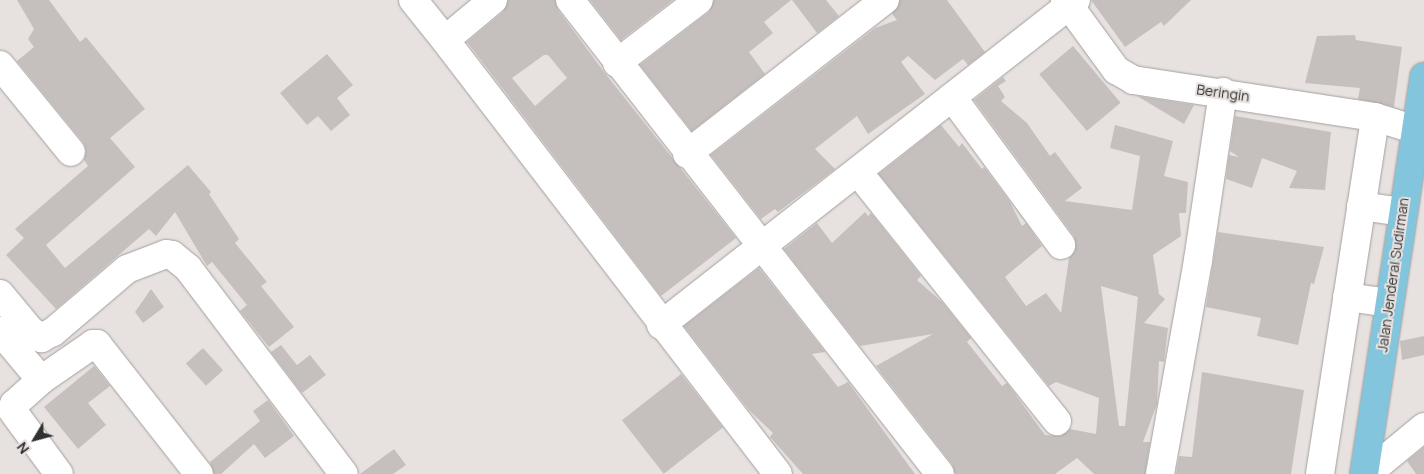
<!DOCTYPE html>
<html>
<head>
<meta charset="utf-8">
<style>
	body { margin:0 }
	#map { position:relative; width:1424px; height:474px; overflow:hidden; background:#e7e2e0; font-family:Manrope,sans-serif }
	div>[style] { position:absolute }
	.building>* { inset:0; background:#c5c0be; transform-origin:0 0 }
	.roads { filter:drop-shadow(0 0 1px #a49f9d) drop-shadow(0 0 1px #a49f9d) }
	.minor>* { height:28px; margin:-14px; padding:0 14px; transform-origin:14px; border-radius:14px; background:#fff }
	.major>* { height:28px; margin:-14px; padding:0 14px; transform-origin:14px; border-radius:14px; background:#82c5dd }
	span { translate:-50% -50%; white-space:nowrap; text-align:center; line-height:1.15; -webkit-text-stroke:4px #e7e2e0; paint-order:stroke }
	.street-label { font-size:14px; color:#323130 }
	.north { position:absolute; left:10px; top:414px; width:50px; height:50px; -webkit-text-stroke:4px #e7e2e0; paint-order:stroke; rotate:233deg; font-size:14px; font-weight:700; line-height:20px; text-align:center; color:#323130 }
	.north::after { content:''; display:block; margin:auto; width:18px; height:22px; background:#323130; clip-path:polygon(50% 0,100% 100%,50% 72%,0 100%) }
</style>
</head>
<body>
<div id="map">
	<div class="building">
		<div style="clip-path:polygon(17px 0,49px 0,80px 42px,86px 37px,145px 109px,110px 138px,135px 167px,46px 245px,65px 268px,188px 165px,211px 192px,209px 194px,239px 239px,235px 243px,267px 282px,261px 286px,294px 327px,269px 347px,240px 311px,247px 305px,212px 262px,207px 266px,175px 212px,156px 236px,149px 229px,56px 309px,6px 255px,24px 238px,15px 229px,88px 166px,84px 160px,86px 150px,83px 142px,17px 61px,34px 47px,28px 39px,34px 29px)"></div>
		<div style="clip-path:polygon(evenodd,508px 0,555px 0,558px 10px,604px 72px,736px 238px,661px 296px,467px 42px,503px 12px,508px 0,544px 55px,548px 55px,567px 78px,535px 106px,512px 78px,544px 55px)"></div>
		<div style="clip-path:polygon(590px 0,673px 0,621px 40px)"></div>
		<div style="clip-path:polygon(714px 0,791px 0,764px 22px,773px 33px,749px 52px,765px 74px,692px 131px,640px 65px,709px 12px)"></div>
		<div style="clip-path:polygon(792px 0,826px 0,839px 16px,817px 33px)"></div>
		<div style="clip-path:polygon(900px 0,947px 0,985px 52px,968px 65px,963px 59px,935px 80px,908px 56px,901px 62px,925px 94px,868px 134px,857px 116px,815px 149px,835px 169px,778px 212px,775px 209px,761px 219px,711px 155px,875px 28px,897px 20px,892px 14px)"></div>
		<div style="clip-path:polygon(1091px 0,1191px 0,1164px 26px,1161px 22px,1125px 47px)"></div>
		<div style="clip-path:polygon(1355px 35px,1356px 40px,1402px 47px,1394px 107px,1358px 99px,1360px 88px,1305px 83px,1317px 36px)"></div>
		<div style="left:1073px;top:46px;width:74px;height:44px;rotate:50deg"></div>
		<div style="clip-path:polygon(327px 54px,353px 85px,337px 98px,350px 115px,331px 131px,318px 116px,307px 125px,280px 93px)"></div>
		<div style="clip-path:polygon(evenodd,1003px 77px,1006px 81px,998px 86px,1005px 97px,1001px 101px,1027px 123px,1050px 156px,1055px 152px,1082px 188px,1065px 201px,1132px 210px,1140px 156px,1110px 148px,1115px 125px,1173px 141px,1164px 176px,1188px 182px,1186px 213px,1179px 213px,1181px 236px,1153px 255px,1159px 294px,1165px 299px,1144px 323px,1168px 328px,1164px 362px,1159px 361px,1157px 404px,1143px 442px,1150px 442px,1145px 474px,1094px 474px,1077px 458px,1055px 474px,955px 474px,952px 464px,876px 366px,933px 334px,860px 346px,784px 249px,817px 223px,832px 243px,865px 212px,868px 216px,871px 213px,921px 276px,917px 280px,942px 302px,971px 338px,967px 342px,1002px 386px,1007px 383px,1045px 435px,1060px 436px,1070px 429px,1096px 434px,1099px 398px,1056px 382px,1049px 386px,879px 174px,941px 125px,959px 147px,962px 143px,982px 169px,984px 167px,1010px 202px,1022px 226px,1026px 223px,1042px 246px,1005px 277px,1026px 306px,1046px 293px,1061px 313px,1069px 258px,1075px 251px,1074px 236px,974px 100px,1003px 77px,1101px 286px,1138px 297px,1125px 426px,1119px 426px,1101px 286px)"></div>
		<div style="clip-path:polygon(1137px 96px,1194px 105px,1184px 124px)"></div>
		<div style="clip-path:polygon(1235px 116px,1331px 132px,1325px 190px,1289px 188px,1297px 171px,1262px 158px,1252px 188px,1226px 179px,1229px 155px,1239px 157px,1230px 151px)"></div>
		<div style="clip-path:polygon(1218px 232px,1324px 247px,1314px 284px,1311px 283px,1298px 345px,1257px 336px,1261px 318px,1206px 307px)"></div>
		<div style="clip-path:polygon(759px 268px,825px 352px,812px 354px,838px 387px,848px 382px,915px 474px,803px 474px,770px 437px,773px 433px,749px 410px,684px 326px)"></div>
		<div style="clip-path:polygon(151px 289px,164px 307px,143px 323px,135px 312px)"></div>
		<div style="clip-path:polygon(1424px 336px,1424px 355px,1402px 360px,1400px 341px)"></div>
		<div style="clip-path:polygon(281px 345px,297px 365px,310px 355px,326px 375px,302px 393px,271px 352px)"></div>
		<div style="left:203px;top:348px;width:30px;height:23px;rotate:48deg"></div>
		<div style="clip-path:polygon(94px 366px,110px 386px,88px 403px,106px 425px,78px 449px,44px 407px)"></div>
		<div style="clip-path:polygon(1202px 372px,1304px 390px,1291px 474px,1176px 474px,1179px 456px,1192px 457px)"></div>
		<div style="left:681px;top:374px;width:68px;height:75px;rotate:52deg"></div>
		<div style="clip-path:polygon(268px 400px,294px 436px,265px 458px,254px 444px,221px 474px,214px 474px,210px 462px,260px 421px,253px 411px)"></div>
		<div style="clip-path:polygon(1424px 447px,1424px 474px,1416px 474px,1407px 461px)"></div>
		<div style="clip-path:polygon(394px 449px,406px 465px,393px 474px,360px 474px)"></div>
	</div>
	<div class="roads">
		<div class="minor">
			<div style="left:413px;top:0;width:51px;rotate:51.3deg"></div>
			<div style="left:493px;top:0;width:62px;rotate:140.2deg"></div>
			<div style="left:445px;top:40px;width:547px;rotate:52.5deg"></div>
			<div style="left:570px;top:0;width:601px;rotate:52.02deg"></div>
			<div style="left:1065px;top:0;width:87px;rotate:53.9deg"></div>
			<div style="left:1116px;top:70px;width:20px;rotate:30deg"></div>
			<div style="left:1133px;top:80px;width:245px;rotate:8.7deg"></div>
			<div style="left:1375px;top:117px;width:43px;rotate:17.6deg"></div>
			<div style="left:617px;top:63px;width:103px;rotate:-37.5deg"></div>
			<div style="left:0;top:65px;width:112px;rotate:50.8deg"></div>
			<div style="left:952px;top:97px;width:184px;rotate:53.6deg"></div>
			<div style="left:687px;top:154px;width:251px;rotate:-37.9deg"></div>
			<div style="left:858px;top:172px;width:319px;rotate:51.4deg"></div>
			<div style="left:1361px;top:206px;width:41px;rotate:8.3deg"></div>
			<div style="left:0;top:294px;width:47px;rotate:50.2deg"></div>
			<div style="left:30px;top:330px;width:14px;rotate:36deg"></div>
			<div style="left:41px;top:338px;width:13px;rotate:-27deg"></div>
			<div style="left:53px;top:332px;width:97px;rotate:-40.4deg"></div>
			<div style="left:127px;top:269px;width:42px;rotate:-21deg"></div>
			<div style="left:166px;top:254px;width:6px;rotate:9deg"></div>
			<div style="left:172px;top:255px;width:21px;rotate:39deg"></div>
			<div style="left:188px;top:268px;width:258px;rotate:52.9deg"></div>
			<div style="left:1347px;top:297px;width:42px;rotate:8.1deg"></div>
			<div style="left:661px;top:325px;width:527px;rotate:-38.07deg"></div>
			<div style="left:0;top:331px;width:64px;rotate:50.1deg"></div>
			<div style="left:41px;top:380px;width:63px;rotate:-34.7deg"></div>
			<div style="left:93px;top:344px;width:4px"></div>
			<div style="left:97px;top:344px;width:165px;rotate:51.9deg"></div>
			<div style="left:41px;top:380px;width:36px;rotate:138deg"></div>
			<div style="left:14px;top:404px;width:6px;rotate:108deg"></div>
			<div style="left:12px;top:410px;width:79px;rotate:53.7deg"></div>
			<div style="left:1160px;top:474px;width:217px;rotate:-79.9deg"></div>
			<div style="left:1198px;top:260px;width:170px;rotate:-81.5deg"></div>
			<div style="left:1320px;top:474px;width:361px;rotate:-81.2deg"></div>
			<div style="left:1367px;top:474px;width:74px;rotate:-39.5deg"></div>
		</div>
		<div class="major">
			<div style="left:1364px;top:474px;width:402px;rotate:-81.4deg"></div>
		</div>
	</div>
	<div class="street-label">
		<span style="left:1223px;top:93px;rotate:8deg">Beringin</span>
		<span style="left:1393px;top:275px;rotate:-82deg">Jalan Jenderal Sudirman</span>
	</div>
	<div class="north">N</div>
</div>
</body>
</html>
